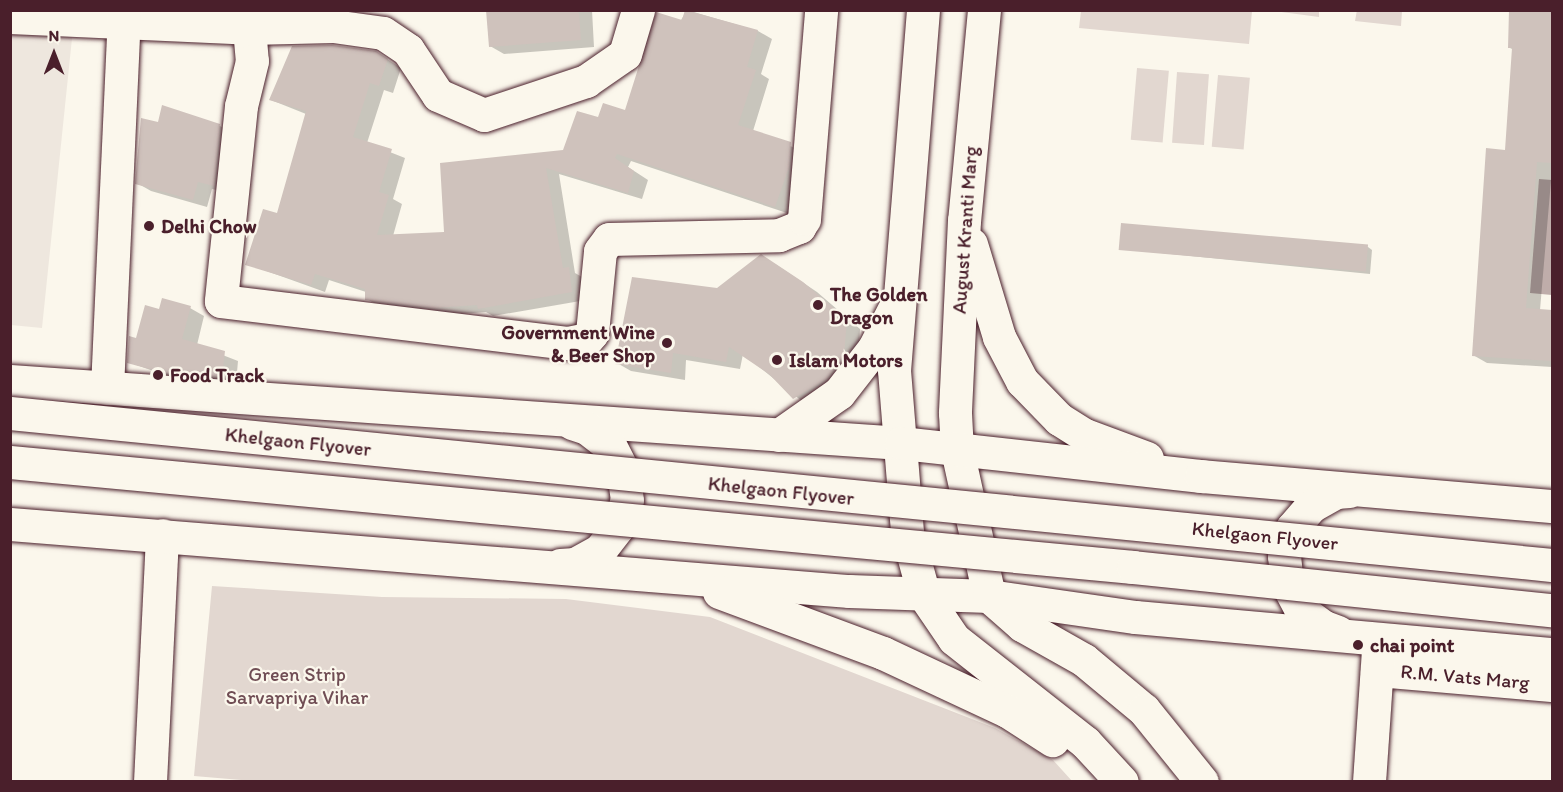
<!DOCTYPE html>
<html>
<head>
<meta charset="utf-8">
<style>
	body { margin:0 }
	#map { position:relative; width:1563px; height:792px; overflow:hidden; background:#fbf7ec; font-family:Itim,sans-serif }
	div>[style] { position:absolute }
	.built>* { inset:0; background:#eee7de }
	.green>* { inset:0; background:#e2d7d0; transform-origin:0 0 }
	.water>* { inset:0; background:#bfadaa }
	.shadow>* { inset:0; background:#0003 }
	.building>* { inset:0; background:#cfc2bc; transform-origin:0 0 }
	.roads { filter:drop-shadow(0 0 2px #4a1f2b) drop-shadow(0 0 2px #4a1f2b) }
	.minor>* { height:33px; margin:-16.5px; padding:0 16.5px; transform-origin:16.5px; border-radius:16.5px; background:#fbf7ec }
	.major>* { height:33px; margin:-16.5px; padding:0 16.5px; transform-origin:16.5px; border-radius:16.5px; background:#fbf7ec }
	.bridges { filter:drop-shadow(0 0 2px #4a1f2b) drop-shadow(0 0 2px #4a1f2b) }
	.major-bridge>* { height:33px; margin:-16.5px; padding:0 16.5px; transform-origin:16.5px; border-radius:16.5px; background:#fbf7ec }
	.dots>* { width:16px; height:16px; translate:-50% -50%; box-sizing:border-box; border:3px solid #fbf7ec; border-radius:50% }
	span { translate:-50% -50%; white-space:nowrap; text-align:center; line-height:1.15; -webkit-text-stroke:4.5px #fbf7ec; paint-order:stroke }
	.poi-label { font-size:20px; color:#4a1f2b; font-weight:700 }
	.left { translate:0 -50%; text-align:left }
	.right { translate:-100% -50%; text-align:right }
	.street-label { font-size:20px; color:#4a1f2b }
	.park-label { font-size:20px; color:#704d54 }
	.frame { position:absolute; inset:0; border:12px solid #4a1f2b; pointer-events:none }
	.north { position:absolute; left:24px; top:24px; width:60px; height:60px; -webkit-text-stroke:4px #fbf7ec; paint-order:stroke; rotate:0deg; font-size:16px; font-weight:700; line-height:24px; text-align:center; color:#4a1f2b }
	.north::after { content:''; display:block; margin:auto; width:21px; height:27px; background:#4a1f2b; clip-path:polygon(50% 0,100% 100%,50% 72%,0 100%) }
</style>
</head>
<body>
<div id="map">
	<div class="built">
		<div style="clip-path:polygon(10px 11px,74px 19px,42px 328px,11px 325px)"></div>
	</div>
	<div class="green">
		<div style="clip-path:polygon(1357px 10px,1402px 11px,1401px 26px,1355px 21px)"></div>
		<div style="clip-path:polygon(1081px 11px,1252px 11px,1249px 44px,1079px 28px)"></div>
		<div style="clip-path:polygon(1274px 11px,1274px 10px,1319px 11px,1319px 17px)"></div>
		<div style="left:1137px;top:68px;width:32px;height:72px;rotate:5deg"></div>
		<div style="left:1177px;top:72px;width:32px;height:71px;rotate:4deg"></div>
		<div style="left:1218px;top:75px;width:32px;height:72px;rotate:5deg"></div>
		<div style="clip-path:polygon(212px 586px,382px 597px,566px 599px,710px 617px,995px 728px,1053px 760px,1072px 781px,265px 782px,194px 776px)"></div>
	</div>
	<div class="water">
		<div style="clip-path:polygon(1539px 179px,1552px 180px,1552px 295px,1530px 293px)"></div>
	</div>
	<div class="shadow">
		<div style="clip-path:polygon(483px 10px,592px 10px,594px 47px,504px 54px,490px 46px,488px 13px)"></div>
		<div style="clip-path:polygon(687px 10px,758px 31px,772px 39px,761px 74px,769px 79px,753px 131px,805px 152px,790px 214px,631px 161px,628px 167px,648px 180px,642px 199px,559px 174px,575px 273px,582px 277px,586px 300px,493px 316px,486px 312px,449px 315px,381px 307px,367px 299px,366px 292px,329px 280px,325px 292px,247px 264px,278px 215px,306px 114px,271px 100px,376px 52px,401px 68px,393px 93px,384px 90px,367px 143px,405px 158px,393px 199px,402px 204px,393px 236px,446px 234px,564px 151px,599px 119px,626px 112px)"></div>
		<div style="clip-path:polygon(1511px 10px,1552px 10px,1552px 169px,1540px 310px,1552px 311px,1552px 367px,1487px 363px,1473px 355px,1507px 151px,1514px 50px,1510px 48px)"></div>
		<div style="clip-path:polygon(159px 124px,220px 126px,234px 134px,228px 193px,212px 189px,207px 207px,151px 191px,137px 183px)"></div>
		<div style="clip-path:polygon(1368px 247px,1372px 250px,1370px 274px,1121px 249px)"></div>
		<div style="clip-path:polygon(775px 264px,817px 292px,860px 329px,858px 364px,808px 406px,743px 354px,740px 369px,686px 360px,685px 380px,631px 371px,617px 363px,717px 290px)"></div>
		<div style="clip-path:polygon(190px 308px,204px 316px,197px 345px,238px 361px,236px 384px,179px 380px,128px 362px,137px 340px,160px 311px)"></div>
	</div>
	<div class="building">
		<div style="clip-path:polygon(486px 10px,574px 10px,579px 13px,581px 40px,489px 47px)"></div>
		<div style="clip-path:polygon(685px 10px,758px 30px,747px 67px,756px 70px,738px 125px,791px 142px,789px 167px,775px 207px,617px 154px,615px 158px,634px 171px,628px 193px,546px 168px,563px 268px,569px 267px,572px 292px,478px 309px,477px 305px,434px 308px,365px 300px,365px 289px,315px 274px,311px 285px,245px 265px,263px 209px,277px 213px,306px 111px,269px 100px,292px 46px,332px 45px,376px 51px,388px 59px,379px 86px,370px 83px,353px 137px,392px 149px,379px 192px,389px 195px,377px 235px,444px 232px,440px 163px,563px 150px,577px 111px,598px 117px,603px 103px,625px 110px,656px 12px,682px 20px)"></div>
		<div style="clip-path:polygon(1509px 10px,1552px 10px,1552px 163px,1537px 162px,1526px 308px,1552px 310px,1552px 361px,1472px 356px,1486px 148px,1505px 150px,1512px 48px,1508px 48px)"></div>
		<div style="clip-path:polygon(162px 105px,220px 124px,214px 186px,198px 182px,193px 200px,135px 184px,141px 118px,158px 122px)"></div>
		<div style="left:1121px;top:223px;width:248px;height:27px;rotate:5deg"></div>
		<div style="clip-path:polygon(761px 254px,803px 282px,847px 319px,844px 356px,826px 379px,793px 399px,769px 374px,729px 347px,726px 362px,673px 353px,671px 373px,615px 364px,632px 277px,717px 288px)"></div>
		<div style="clip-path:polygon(162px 298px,191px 306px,182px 339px,225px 351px,222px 377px,164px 373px,127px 363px,129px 336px,136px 338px,145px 305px,159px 309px)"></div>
	</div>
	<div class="roads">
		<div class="minor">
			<div style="left:10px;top:17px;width:239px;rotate:2.6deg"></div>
			<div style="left:249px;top:28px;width:84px;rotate:-1.4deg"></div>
			<div style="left:333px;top:26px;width:50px;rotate:8deg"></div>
			<div style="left:383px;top:33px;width:30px;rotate:34deg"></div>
			<div style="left:408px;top:50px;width:54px;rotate:56.3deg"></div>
			<div style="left:438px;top:95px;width:50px;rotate:23.5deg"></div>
			<div style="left:484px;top:115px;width:108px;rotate:-18.4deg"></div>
			<div style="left:586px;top:81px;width:47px;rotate:-34.7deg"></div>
			<div style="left:625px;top:54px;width:46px;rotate:-73.5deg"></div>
			<div style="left:249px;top:28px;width:33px;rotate:85deg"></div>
			<div style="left:252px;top:61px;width:46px;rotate:103.7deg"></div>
			<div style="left:241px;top:106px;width:196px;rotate:95.9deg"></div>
			<div style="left:221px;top:301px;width:350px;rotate:6.9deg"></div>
			<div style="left:568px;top:343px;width:19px;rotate:-12deg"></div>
			<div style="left:587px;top:339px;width:8px;rotate:-50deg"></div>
			<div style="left:592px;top:333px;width:82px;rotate:-84.4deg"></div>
			<div style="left:600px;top:251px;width:15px;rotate:-53deg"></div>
			<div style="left:609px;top:239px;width:170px;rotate:-1.3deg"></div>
			<div style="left:779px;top:235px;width:22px;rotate:-22deg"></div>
			<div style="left:799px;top:227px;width:9px;rotate:-58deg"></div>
			<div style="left:804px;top:219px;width:210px;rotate:-85.3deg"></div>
			<div style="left:107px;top:388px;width:378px;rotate:-87.4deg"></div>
			<div style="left:1377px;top:670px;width:176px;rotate:4.9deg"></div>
			<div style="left:150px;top:782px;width:247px;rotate:-87.2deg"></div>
			<div style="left:1369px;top:782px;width:133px;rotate:-86.1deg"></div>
		</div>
		<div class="major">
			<div style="left:923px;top:10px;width:361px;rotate:94.6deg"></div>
			<div style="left:894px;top:370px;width:164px;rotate:85.4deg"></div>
			<div style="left:907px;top:533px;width:64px;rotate:74.7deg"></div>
			<div style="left:924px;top:595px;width:53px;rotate:55.7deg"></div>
			<div style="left:954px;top:639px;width:167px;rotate:38.2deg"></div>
			<div style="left:1085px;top:742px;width:54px;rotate:47.2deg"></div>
			<div style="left:984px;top:10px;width:211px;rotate:95.4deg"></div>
			<div style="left:964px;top:220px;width:193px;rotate:92.7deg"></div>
			<div style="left:955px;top:413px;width:37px;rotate:87deg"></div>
			<div style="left:957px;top:450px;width:149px;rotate:77.6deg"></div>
			<div style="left:989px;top:596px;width:44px;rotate:41.3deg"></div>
			<div style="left:1022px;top:625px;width:71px;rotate:29.4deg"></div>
			<div style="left:1084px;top:660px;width:78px;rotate:39.8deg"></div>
			<div style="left:1144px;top:710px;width:92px;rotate:51.1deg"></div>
			<div style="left:971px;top:244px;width:97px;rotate:73.2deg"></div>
			<div style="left:999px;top:337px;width:50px;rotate:62.4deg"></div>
			<div style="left:1022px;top:381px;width:53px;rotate:45.8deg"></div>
			<div style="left:1059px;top:419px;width:31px;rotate:32deg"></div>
			<div style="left:1085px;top:435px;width:66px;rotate:20.4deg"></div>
			<div style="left:10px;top:381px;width:893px;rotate:3.98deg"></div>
			<div style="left:901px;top:443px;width:302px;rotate:6.3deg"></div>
			<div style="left:1201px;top:476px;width:352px;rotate:4.9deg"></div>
			<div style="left:779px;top:435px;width:73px;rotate:-35deg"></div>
			<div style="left:839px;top:393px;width:57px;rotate:-52.1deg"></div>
			<div style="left:874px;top:348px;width:42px;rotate:-62.8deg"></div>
			<div style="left:10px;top:524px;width:842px;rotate:4.57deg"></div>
			<div style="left:849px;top:591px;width:140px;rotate:2deg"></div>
			<div style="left:989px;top:596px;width:148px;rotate:8.2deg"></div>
			<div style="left:1135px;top:617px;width:419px;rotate:5.1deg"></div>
			<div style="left:560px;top:565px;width:15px;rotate:-4deg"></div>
			<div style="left:575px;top:564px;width:29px;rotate:-29deg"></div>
			<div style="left:600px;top:550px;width:29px;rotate:-52deg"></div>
			<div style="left:618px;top:527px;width:28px;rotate:-72deg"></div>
			<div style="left:627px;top:500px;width:29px;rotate:-98deg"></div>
			<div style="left:623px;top:471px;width:28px;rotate:-117deg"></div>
			<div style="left:610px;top:446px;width:29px;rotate:-142deg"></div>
			<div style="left:587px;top:428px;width:16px;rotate:-162deg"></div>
			<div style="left:719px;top:592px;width:175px;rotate:20.4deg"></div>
			<div style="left:883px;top:653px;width:137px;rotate:25.1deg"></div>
			<div style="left:1007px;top:711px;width:54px;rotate:32.8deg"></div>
			<div style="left:1338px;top:632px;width:15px;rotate:-160deg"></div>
			<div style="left:1324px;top:627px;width:29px;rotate:-144deg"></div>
			<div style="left:1301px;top:610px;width:30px;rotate:-118deg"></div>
			<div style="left:1287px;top:584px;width:28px;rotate:-96deg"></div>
			<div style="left:1284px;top:556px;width:29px;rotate:-74deg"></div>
			<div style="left:1292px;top:528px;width:29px;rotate:-49deg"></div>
			<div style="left:1311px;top:506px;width:29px;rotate:-29deg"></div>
			<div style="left:1336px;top:492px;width:13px;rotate:-4deg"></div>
		</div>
	</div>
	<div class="bridges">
		<div class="major-bridge">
			<div style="left:10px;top:413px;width:1549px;rotate:5.63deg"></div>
			<div style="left:10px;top:462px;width:1128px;rotate:5.34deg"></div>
			<div style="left:1133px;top:567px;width:421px;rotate:5.9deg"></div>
		</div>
	</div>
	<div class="dots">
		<div style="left:149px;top:226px;background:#4a1f2b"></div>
		<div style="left:818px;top:305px;background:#4a1f2b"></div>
		<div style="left:667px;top:343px;background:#4a1f2b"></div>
		<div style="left:777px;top:360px;background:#4a1f2b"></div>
		<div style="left:158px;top:375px;background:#4a1f2b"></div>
		<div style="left:1358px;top:645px;background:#4a1f2b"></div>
	</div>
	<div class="poi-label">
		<span class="left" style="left:161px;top:226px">Delhi Chow</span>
		<span class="left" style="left:830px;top:306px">The Golden<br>Dragon</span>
		<span class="right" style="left:655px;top:344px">Government Wine<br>&amp; Beer Shop</span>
		<span class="left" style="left:789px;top:360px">Islam Motors</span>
		<span class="left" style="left:170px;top:375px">Food Track</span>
		<span class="left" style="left:1370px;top:645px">chai point</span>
	</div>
	<div class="street-label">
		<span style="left:965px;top:230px;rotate:-86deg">August Kranti Marg</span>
		<span style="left:298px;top:442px;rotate:6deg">Khelgaon Flyover</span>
		<span style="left:781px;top:491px;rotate:6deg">Khelgaon Flyover</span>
		<span style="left:1265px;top:536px;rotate:6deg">Khelgaon Flyover</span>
		<span style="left:1465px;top:677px;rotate:5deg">R.M. Vats Marg</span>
	</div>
	<div class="park-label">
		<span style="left:297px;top:686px">Green Strip<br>Sarvapriya Vihar</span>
	</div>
	<div class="frame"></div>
	<div class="north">N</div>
</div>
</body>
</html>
